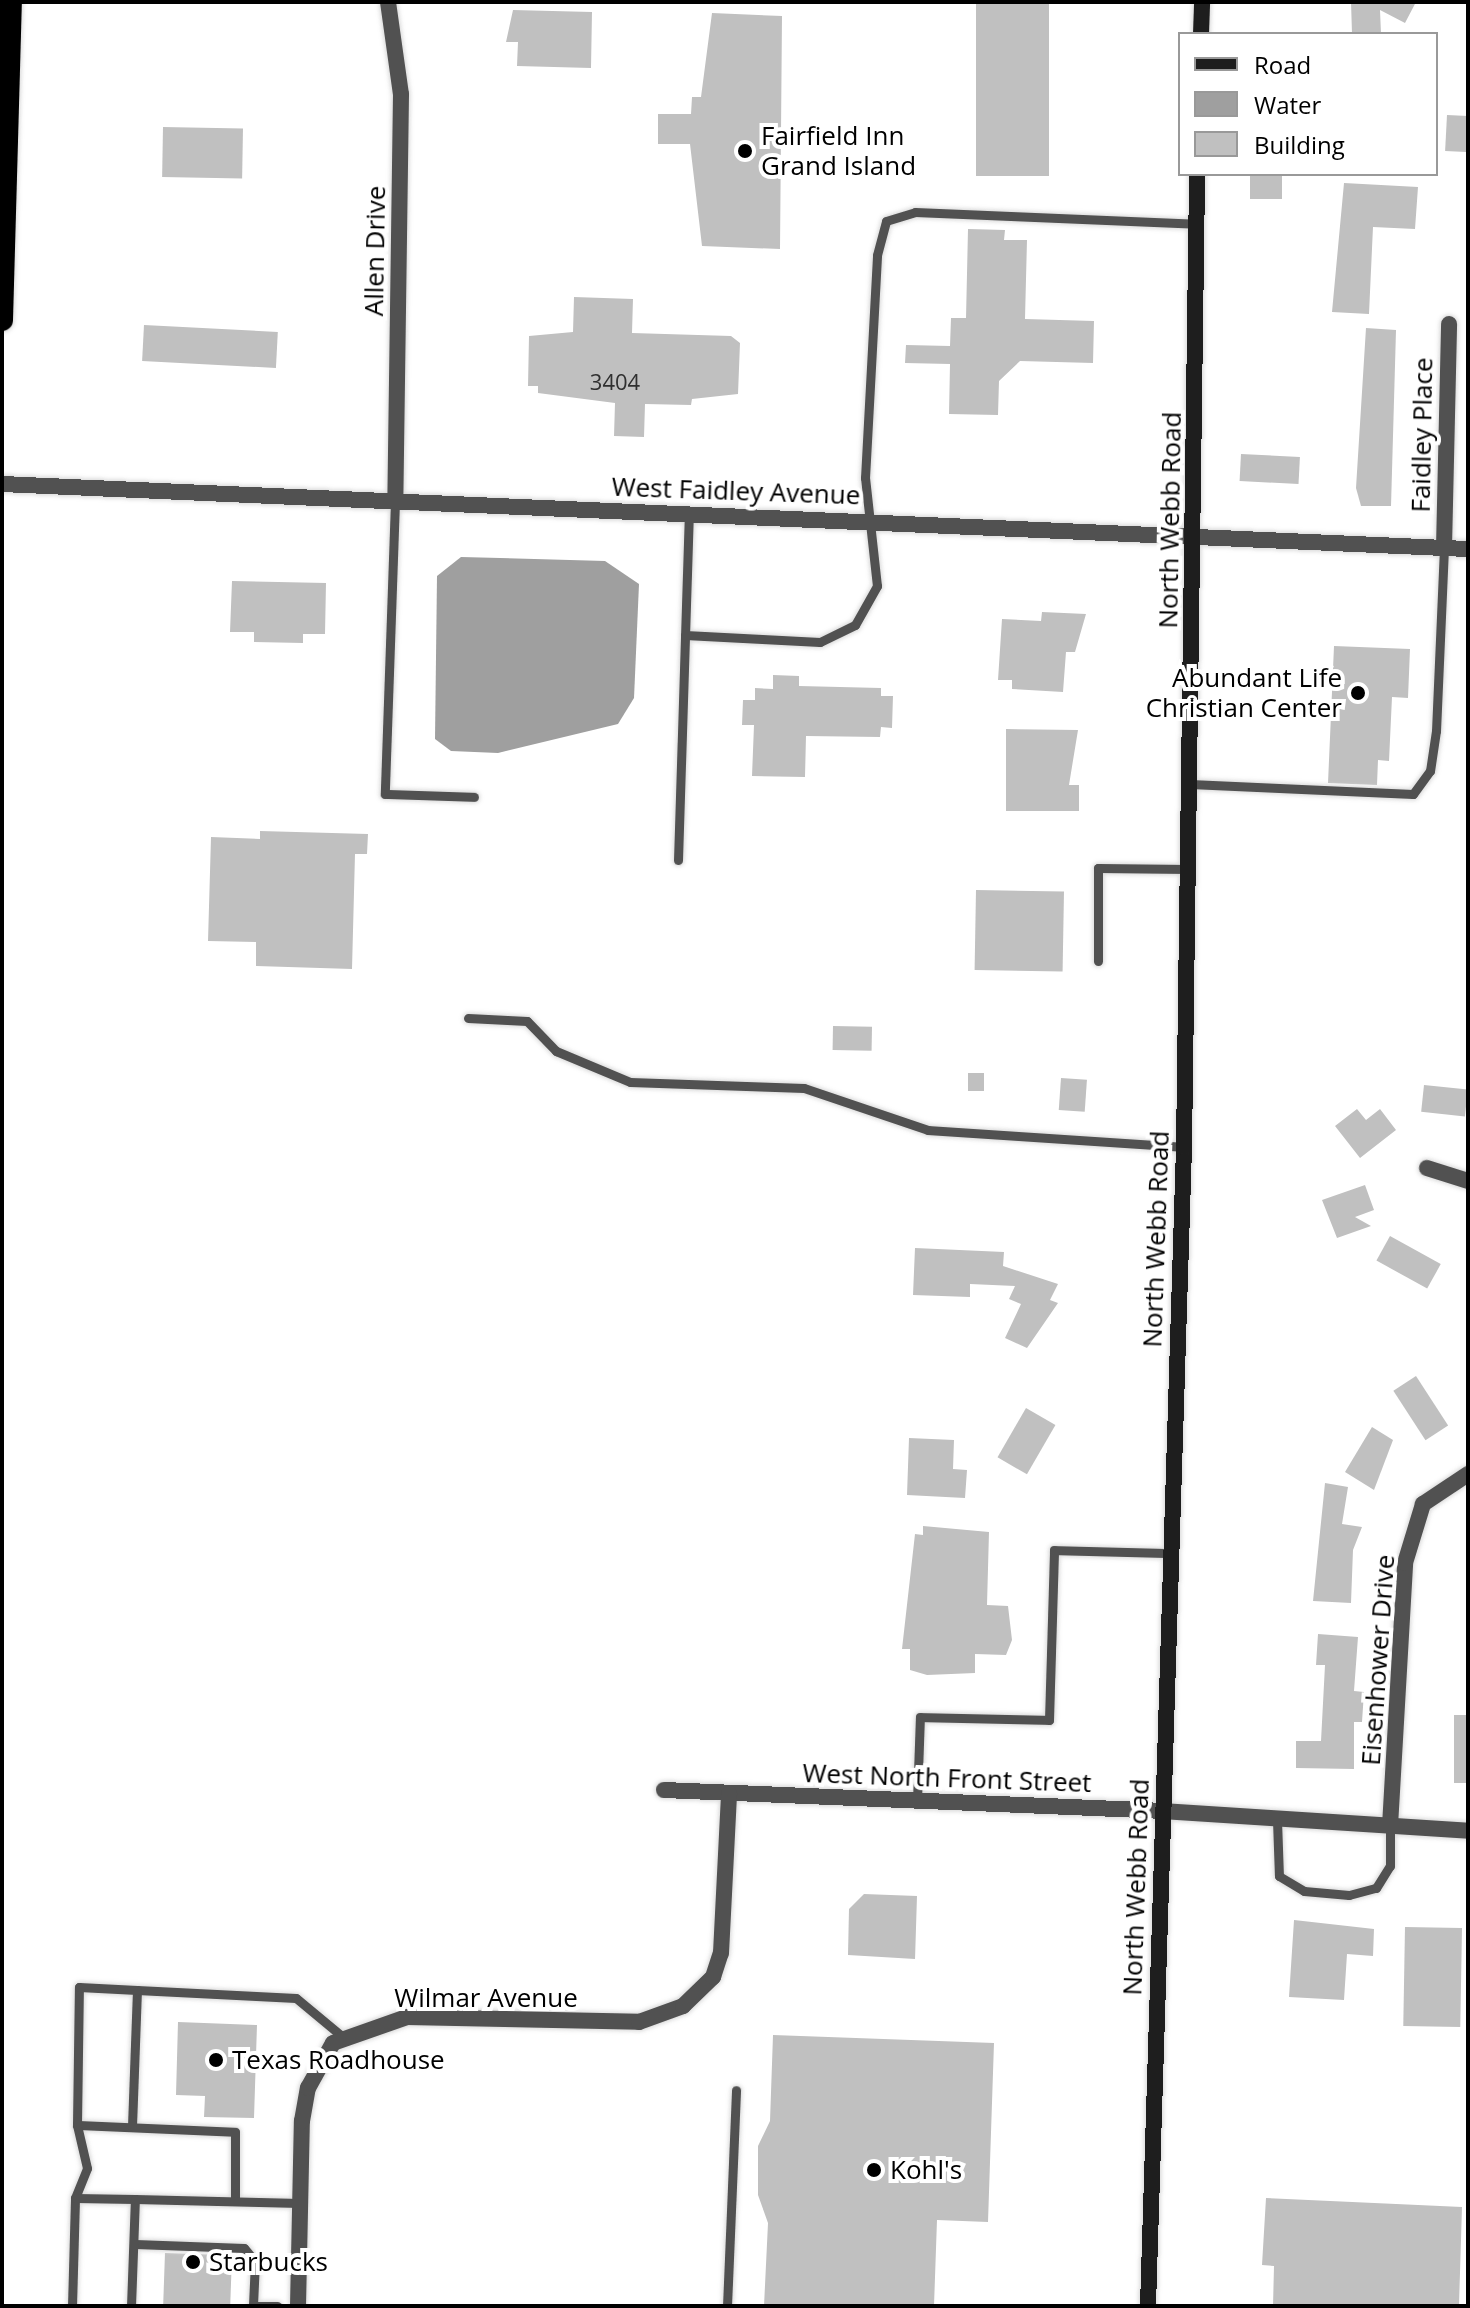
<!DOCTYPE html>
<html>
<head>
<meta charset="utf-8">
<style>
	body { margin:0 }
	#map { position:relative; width:1470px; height:2308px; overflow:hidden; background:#fff; font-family:"Open Sans",sans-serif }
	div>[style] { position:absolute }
	.water>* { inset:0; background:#9f9f9f }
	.building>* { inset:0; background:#c0c0c0; transform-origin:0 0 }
	.roads { filter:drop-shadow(0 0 2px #dbdbdb) drop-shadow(0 0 2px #dbdbdb) }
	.service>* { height:9px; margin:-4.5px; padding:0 4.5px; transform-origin:4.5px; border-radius:4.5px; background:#515151 }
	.minor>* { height:16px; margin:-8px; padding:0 8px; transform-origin:8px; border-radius:8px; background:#515151 }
	.tertiary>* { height:16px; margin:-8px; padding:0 8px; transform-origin:8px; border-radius:8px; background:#515151 }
	.secondary>* { height:16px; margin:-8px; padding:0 8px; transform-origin:8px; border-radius:8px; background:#1e1e1e }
	.trunk>* { height:22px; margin:-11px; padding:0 11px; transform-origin:11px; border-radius:11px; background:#000 }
	.dots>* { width:22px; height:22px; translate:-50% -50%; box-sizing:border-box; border:4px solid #fff; border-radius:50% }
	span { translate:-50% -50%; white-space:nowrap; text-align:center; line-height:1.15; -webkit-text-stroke:8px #fff; paint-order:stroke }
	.number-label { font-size:22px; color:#303030 }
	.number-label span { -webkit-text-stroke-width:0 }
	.poi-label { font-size:26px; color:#000 }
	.left { translate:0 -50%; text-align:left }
	.right { translate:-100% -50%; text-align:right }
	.street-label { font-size:26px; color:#000 }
	.frame { position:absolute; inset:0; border:4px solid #000; pointer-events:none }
	.legend { position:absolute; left:1178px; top:32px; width:260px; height:144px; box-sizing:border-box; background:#fff; border:2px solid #999; margin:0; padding:10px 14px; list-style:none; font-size:24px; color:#000 }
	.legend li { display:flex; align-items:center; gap:16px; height:40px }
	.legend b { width:40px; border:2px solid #999 }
</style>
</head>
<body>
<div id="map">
	<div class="water">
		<div style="clip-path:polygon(461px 557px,605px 561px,639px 584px,634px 698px,618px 724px,498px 753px,451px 751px,435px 739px,437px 576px)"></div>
	</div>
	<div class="building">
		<div style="left:976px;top:2px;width:73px;height:174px"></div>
		<div style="clip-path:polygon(1351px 2px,1416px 2px,1405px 23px,1380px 10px,1381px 34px,1352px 34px)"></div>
		<div style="clip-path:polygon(513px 10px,592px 12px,591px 68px,517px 66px,518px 42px,506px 42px)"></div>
		<div style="clip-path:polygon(712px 13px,782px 16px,780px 249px,702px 246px,690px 144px,658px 144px,658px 114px,691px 114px,692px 97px,701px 97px)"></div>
		<div style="left:1447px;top:115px;width:21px;height:36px;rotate:3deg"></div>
		<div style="left:163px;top:127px;width:80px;height:50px;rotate:1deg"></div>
		<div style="left:1250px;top:174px;width:32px;height:25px"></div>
		<div style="clip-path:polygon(1344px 183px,1418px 187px,1415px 229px,1373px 227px,1369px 314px,1332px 312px)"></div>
		<div style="clip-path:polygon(968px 229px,1005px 230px,1004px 240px,1027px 240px,1025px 319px,1094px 321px,1093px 363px,1020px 361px,999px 381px,998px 415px,949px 414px,950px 364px,905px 363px,906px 345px,950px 346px,951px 318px,966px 318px)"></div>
		<div style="clip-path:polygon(574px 297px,633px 299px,632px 333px,731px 336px,740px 343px,738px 394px,692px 399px,691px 405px,645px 404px,644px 437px,614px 436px,615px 403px,538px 393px,538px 386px,528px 386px,529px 336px,573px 332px)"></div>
		<div style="left:144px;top:325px;width:134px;height:36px;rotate:3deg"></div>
		<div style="clip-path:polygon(1366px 328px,1396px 330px,1391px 506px,1361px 506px,1356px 488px)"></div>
		<div style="left:1241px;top:454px;width:59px;height:27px;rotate:3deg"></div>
		<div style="clip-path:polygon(232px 581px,326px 583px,325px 634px,303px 634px,303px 643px,254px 642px,254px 632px,230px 632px)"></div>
		<div style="clip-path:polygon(1042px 612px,1086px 614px,1075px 652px,1066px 652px,1063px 692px,1012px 689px,1012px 680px,998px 680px,1002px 619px,1041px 621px)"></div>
		<div style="clip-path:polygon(1334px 646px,1410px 649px,1408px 698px,1392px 697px,1389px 761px,1378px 760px,1377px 785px,1328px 783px)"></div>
		<div style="clip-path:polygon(773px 675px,799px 676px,799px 686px,881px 688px,881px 696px,893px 696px,892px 728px,881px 727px,880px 737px,806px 736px,805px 777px,752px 776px,754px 725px,742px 725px,743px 700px,755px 700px,755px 688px,773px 689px)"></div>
		<div style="clip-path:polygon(1006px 729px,1078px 730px,1069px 785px,1079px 785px,1079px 811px,1006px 811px)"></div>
		<div style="clip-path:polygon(260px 831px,368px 834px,367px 854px,355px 854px,352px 969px,256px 966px,256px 942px,208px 941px,211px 837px,260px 839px)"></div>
		<div style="left:976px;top:890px;width:88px;height:80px;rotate:1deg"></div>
		<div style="left:833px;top:1026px;width:39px;height:24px;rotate:1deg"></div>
		<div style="left:968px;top:1073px;width:16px;height:18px"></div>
		<div style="left:1061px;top:1078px;width:26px;height:32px;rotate:4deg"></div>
		<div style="left:1424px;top:1085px;width:44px;height:27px;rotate:6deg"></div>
		<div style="clip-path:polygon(1357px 1109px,1366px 1120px,1380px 1109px,1396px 1130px,1360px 1158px,1335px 1126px)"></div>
		<div style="clip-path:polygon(1365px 1185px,1374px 1210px,1355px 1217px,1371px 1226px,1337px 1238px,1322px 1200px)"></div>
		<div style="left:1390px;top:1236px;width:58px;height:28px;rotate:29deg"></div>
		<div style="clip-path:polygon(915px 1248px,1004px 1252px,1003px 1266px,1058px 1284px,1050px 1300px,1058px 1303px,1027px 1348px,1005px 1338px,1021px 1304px,1009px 1299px,1015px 1286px,970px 1284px,970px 1297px,913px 1295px)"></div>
		<div style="left:1416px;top:1376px;width:59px;height:27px;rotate:57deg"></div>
		<div style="left:1026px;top:1408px;width:34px;height:57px;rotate:30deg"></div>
		<div style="clip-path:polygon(1372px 1427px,1393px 1440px,1374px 1490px,1345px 1472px)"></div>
		<div style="clip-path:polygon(909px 1438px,954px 1440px,953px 1469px,967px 1470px,965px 1498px,907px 1495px)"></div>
		<div style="clip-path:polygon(1325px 1483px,1348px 1487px,1342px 1524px,1362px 1527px,1353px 1550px,1351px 1603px,1313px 1601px)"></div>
		<div style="clip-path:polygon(923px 1526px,989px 1532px,987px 1605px,1008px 1606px,1012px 1640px,1006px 1655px,975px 1654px,975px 1673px,927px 1675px,910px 1670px,910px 1649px,902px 1649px,915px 1534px,923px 1535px)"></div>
		<div style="clip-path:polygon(1318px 1634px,1358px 1637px,1354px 1691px,1364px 1692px,1362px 1722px,1354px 1722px,1354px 1769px,1296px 1768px,1296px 1741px,1321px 1741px,1325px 1665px,1316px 1665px)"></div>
		<div style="left:1454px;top:1715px;width:14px;height:68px"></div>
		<div style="clip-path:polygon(864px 1894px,917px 1896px,915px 1959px,848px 1955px,849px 1909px)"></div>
		<div style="clip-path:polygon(1294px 1920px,1374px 1929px,1373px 1956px,1347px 1954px,1344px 2000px,1289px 1997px)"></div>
		<div style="left:1405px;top:1927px;width:57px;height:99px;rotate:1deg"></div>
		<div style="clip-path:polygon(178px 2022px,257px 2025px,254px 2118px,204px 2117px,205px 2096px,176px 2095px)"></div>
		<div style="clip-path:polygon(773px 2035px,994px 2043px,988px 2222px,937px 2220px,934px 2306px,764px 2306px,768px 2223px,758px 2195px,758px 2146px,770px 2121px)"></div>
		<div style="clip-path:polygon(1266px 2198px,1462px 2207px,1459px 2306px,1273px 2306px,1274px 2266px,1262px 2265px)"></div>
		<div style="left:165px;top:2253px;width:67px;height:53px;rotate:2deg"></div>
	</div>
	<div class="roads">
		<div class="service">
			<div style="left:395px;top:501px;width:293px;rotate:92deg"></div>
			<div style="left:385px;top:794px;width:89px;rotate:1.9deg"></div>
			<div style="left:685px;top:635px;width:135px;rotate:3deg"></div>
			<div style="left:820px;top:642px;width:39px;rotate:-26deg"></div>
			<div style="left:855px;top:625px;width:45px;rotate:-60.6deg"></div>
			<div style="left:877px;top:586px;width:109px;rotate:-96.3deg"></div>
			<div style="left:865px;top:478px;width:223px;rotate:-86.9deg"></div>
			<div style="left:877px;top:255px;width:35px;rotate:-75deg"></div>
			<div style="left:886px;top:221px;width:30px;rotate:-17deg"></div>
			<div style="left:915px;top:212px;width:281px;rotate:2.4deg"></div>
			<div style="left:1190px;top:784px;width:223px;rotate:2.6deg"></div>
			<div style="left:1413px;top:794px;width:29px;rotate:-54deg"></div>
			<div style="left:1430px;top:771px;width:40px;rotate:-81.5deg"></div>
			<div style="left:1436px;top:731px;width:183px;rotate:-87.5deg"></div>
			<div style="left:678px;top:860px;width:347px;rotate:-88.2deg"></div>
			<div style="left:1098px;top:961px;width:93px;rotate:-90deg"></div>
			<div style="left:1098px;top:868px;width:91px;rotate:0.6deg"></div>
			<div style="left:468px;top:1018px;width:59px;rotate:2.9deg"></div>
			<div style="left:527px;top:1021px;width:42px;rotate:46deg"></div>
			<div style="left:556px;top:1051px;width:80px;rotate:22.7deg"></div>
			<div style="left:630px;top:1082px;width:174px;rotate:2deg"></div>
			<div style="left:804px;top:1088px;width:131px;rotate:18.7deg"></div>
			<div style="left:928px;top:1130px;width:257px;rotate:3.8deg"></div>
			<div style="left:917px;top:1801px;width:84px;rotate:-88deg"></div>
			<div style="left:920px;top:1717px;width:129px;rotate:1.3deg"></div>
			<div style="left:1049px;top:1720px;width:170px;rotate:-88.3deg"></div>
			<div style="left:1054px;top:1550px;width:117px;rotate:1.5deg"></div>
			<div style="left:1277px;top:1820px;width:56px;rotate:88deg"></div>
			<div style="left:1279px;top:1876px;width:29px;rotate:31deg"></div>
			<div style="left:1304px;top:1891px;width:45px;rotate:5.1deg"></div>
			<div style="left:1349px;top:1895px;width:28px;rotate:-15deg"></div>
			<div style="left:1376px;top:1888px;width:26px;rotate:-58deg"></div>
			<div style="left:1390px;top:1866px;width:40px;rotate:-90deg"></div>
			<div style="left:77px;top:2125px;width:158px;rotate:2.5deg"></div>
			<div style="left:235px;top:2132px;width:68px;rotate:90deg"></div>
			<div style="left:132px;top:2126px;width:136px;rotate:-87.9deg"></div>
			<div style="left:137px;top:1990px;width:159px;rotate:2.9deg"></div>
			<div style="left:296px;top:1998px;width:61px;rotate:39.7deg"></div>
			<div style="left:75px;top:2198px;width:32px;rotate:-68deg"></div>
			<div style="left:87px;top:2168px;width:44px;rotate:-103.1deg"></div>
			<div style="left:77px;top:2125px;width:138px;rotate:-89.2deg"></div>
			<div style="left:79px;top:1987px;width:58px;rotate:3deg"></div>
			<div style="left:135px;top:2244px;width:109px;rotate:2.1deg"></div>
			<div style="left:244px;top:2248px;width:17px;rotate:50deg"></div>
			<div style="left:255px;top:2261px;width:44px;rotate:92.6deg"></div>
			<div style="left:72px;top:2306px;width:108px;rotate:-88.4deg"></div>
			<div style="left:75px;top:2198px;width:60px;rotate:1deg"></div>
			<div style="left:131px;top:2306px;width:107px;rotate:-87.9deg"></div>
			<div style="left:135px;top:2199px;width:165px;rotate:1.4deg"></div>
			<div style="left:253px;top:2306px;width:24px"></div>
			<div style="left:727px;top:2306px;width:216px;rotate:-87.6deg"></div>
		</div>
		<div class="minor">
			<div style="left:388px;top:2px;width:93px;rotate:82deg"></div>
			<div style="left:401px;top:94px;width:407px;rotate:90.8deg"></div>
			<div style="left:1444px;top:548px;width:224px;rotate:-88.7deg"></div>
			<div style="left:1427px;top:1168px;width:43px;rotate:17.6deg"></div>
			<div style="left:664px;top:1790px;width:498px;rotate:2.4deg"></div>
			<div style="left:1390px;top:1826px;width:263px;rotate:-86.7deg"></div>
			<div style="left:1405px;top:1563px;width:62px;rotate:-73deg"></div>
			<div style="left:1423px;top:1504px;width:54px;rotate:-33.7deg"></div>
			<div style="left:298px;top:2306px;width:185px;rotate:-88.8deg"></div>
			<div style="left:302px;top:2121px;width:34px;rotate:-80deg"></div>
			<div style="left:308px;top:2088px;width:51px;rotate:-60.9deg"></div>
			<div style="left:333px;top:2043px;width:78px;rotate:-19.4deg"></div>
			<div style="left:407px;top:2017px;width:232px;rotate:1.2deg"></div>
			<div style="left:639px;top:2022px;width:47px;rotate:-20deg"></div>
			<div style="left:683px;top:2006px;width:42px;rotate:-44deg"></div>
			<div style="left:713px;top:1977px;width:25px;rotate:-72deg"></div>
			<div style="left:721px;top:1953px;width:160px;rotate:-87.1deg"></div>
		</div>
		<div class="tertiary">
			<div style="left:2px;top:484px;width:1467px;rotate:2.54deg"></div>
			<div style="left:1162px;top:1811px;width:307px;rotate:3.7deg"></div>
		</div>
		<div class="secondary">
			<div style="left:1201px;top:34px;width:32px;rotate:-88deg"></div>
			<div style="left:1148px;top:2306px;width:1160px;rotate:-88.22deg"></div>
			<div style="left:1184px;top:1147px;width:973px;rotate:-89.23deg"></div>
		</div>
		<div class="trunk">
			<div style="left:2px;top:320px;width:318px;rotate:-88.4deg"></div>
		</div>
	</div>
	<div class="dots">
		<div style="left:745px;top:151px;background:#000"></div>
		<div style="left:1358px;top:693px;background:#000"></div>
		<div style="left:216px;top:2060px;background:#000"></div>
		<div style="left:874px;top:2170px;background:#000"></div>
		<div style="left:193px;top:2262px;background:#000"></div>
	</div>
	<div class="number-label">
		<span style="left:615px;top:382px">3404</span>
	</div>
	<div class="poi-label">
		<span class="left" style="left:761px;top:151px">Fairfield Inn<br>Grand Island</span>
		<span class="right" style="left:1342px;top:693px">Abundant Life<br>Christian Center</span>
		<span class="left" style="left:232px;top:2060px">Texas Roadhouse</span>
		<span class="left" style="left:890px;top:2170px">Kohl's</span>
		<span class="left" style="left:209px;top:2262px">Starbucks</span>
	</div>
	<div class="street-label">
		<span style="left:375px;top:251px;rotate:-89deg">Allen Drive</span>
		<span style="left:1422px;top:435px;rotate:-89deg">Faidley Place</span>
		<span style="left:736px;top:491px;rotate:2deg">West Faidley Avenue</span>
		<span style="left:1170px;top:520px;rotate:-89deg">North Webb Road</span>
		<span style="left:1156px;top:1239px;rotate:-88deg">North Webb Road</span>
		<span style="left:1378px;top:1660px;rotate:-86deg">Eisenhower Drive</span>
		<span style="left:947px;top:1778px;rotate:2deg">West North Front Street</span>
		<span style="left:1136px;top:1887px;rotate:-88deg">North Webb Road</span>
		<span style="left:486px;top:1998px">Wilmar Avenue</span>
	</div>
	<div class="frame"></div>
	<ul class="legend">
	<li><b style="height:10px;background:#1e1e1e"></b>Road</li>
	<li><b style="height:22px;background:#9f9f9f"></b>Water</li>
	<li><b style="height:22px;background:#c0c0c0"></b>Building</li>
	</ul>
</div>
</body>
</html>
